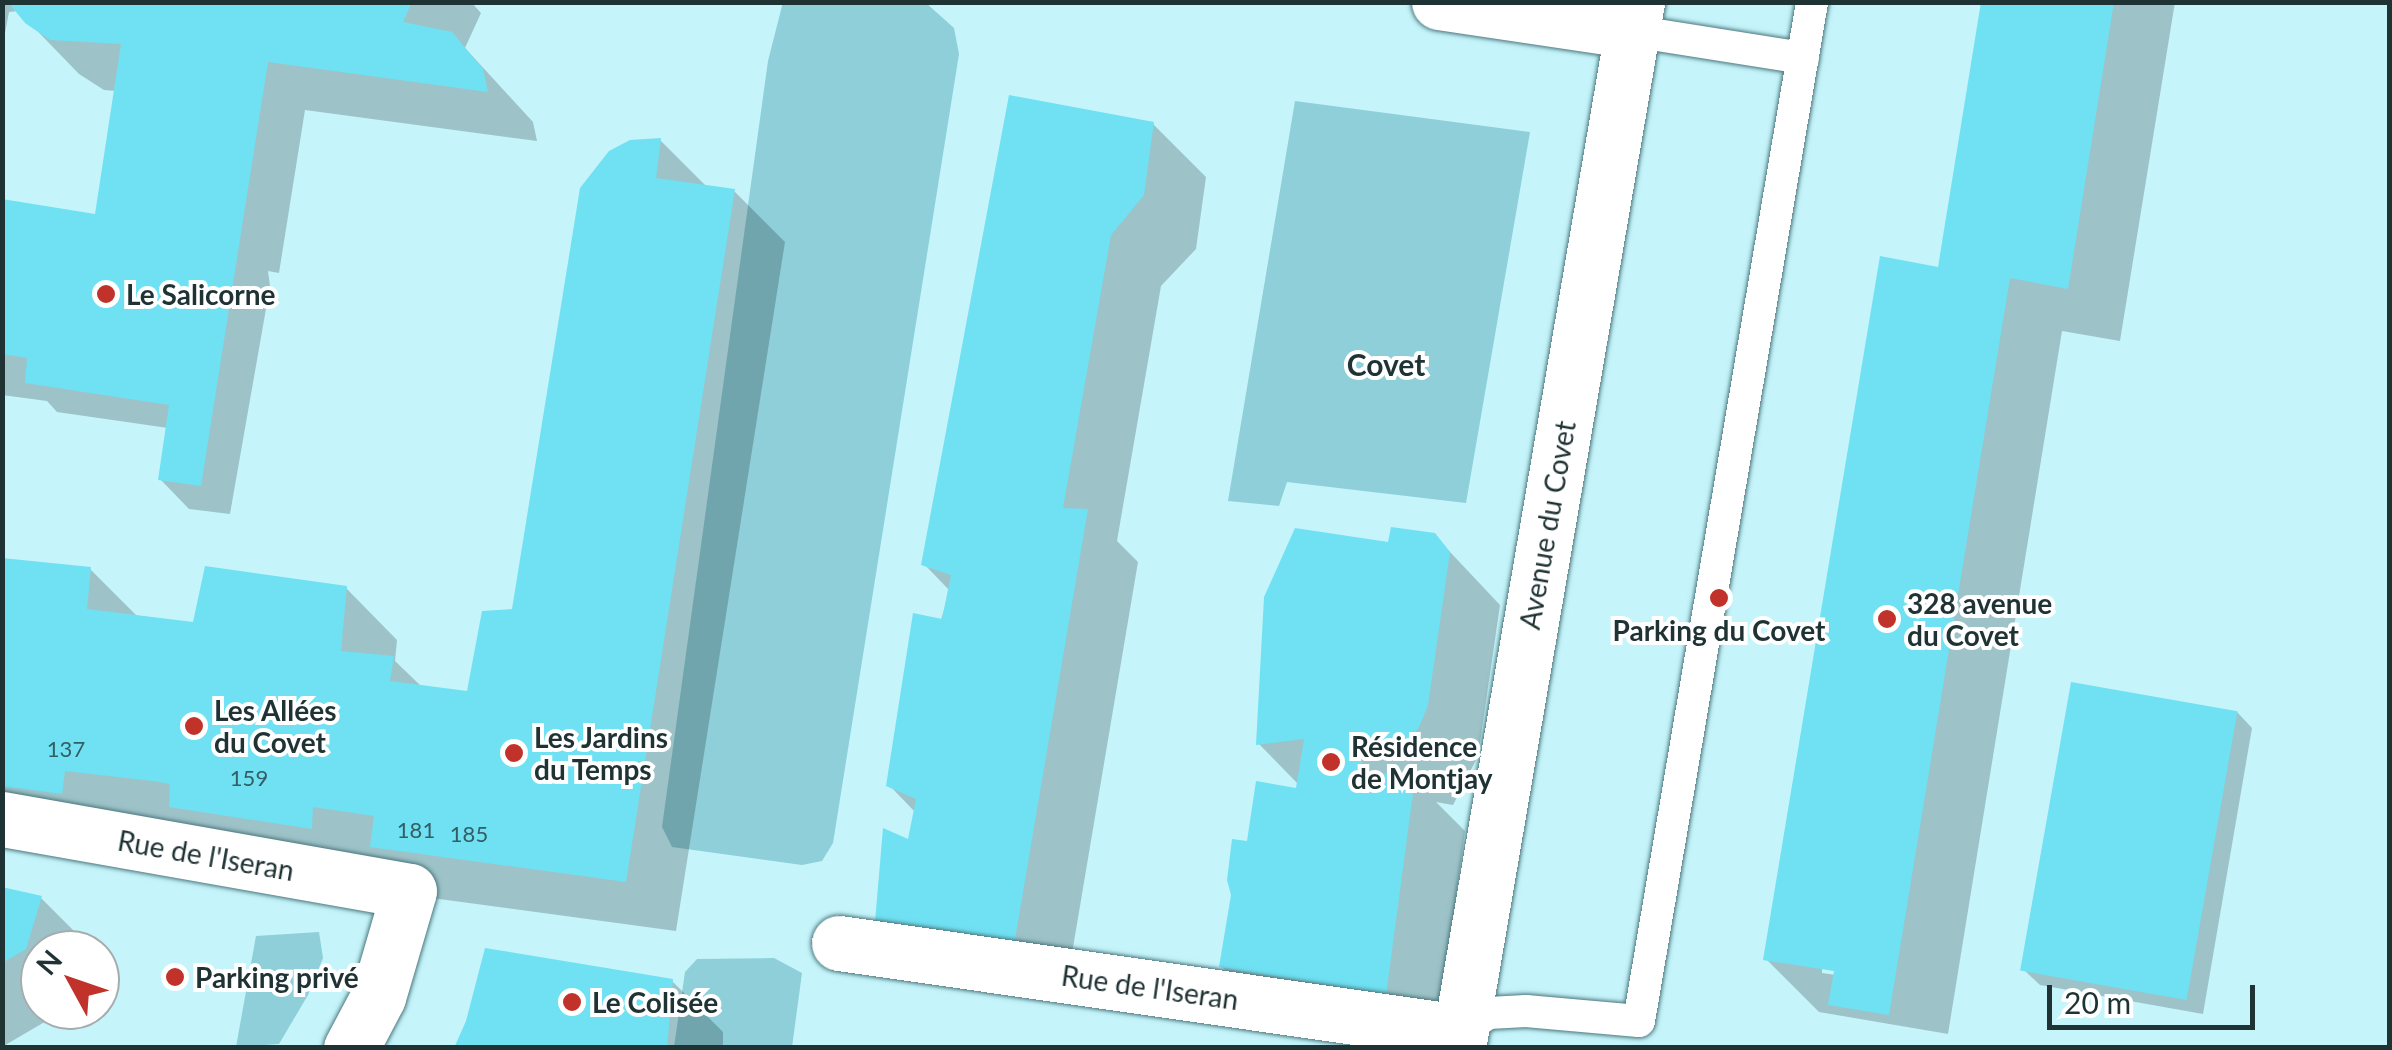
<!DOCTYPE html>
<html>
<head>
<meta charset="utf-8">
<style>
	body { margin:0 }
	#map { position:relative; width:2392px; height:1050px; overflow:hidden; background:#c5f4fb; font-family:Lato,sans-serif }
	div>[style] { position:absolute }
	.green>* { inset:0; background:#8ecfd9 }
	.shadow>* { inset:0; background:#0003 }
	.building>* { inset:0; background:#6fe1f3; transform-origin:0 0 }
	.roads { filter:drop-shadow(0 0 2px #4c787e) drop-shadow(0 0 2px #4c787e) }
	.lane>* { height:32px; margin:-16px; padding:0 16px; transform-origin:16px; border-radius:16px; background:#fff }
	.street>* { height:55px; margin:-27.5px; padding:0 27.5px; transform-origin:27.5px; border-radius:27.5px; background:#fff }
	.dots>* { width:28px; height:28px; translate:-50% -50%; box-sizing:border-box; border:5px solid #fff; border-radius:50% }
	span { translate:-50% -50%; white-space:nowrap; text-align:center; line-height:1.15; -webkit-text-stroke:8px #fff; paint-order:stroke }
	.number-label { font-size:22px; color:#335e64 }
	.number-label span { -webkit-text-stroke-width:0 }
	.poi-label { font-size:28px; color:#1f3234; font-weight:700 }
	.left { translate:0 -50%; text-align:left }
	.street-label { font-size:28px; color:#1f3234 }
	.neighbourhood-label { font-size:30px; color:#1f3234; font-weight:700 }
	.frame { position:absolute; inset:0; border:5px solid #1f3234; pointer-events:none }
	.north { position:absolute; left:20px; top:930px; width:100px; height:100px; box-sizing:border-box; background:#fff; border:2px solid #a5adae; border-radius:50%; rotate:310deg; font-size:28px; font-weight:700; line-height:40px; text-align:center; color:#1f3234 }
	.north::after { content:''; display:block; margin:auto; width:35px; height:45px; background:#c1332a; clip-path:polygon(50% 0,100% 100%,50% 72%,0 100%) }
	.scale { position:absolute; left:2047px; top:985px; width:208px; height:45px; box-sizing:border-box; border:5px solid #1f3234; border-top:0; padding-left:12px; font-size:30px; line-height:35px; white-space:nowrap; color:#1f3234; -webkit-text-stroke:8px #fff; paint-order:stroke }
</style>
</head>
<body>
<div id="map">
	<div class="green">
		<div style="clip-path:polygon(783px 2px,926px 3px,954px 28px,959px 54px,833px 843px,822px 861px,802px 865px,672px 847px,662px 827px,768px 61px)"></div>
		<div style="clip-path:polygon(1295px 101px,1530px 132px,1466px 503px,1287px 482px,1279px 506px,1228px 501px)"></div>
		<div style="clip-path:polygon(319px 932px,323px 958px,308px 995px,279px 1044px,236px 1047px,256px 936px)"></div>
		<div style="clip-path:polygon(774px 958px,802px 973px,792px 1047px,674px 1047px,685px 972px,697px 959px)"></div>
	</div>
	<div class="shadow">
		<div style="clip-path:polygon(2px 2px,471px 2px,481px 13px,465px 48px,533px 122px,537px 141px,305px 110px,279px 273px,268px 271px,270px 286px,230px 514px,189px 509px,160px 479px,168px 428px,57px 412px,47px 401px,2px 395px,2px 202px,97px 216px,116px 91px,104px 90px,79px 74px,18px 11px,9px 12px,2px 49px)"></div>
		<div style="clip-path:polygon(evenodd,1984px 2px,2175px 2px,2120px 341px,2062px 331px,1948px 1034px,1819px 1012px,1766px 959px,1940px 269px,1984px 2px,1822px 968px,1836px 970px,1836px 975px,1822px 973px,1822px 968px)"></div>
		<div style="clip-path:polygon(1011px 98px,1153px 124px,1206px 177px,1196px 249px,1161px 286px,1117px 541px,1138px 562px,1065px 995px,910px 843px,916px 813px,889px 785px,950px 591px,924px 564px)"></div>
		<div style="clip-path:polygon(660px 140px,708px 188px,734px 191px,785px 242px,676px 931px,424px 897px,2px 829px,2px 561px,90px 569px,139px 618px,195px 625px,346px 588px,397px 640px,395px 661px,422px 687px,469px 694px,515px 611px)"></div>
		<div style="clip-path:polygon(1434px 535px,1500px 605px,1478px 756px,1453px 805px,1436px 802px,1465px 831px,1436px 1044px,1272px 1017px,1221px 966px,1249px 844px,1299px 790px,1299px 785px,1259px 744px,1389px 545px)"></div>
		<div style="clip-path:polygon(2237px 712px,2252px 728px,2203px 1014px,2040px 985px,2024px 970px)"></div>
		<div style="clip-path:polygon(2px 889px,41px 898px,93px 950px,40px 950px,40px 1010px,65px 1010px,2px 1047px)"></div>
		<div style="clip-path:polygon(672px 981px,723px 1032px,723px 1048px,457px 1048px)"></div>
	</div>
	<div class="building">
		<div style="clip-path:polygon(8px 2px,412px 2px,403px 22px,452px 32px,483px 69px,488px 92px,268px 62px,201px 486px,158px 480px,169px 405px,25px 383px,27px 358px,2px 354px,2px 199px,95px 214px,121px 44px,50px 40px,25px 23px)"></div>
		<div style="clip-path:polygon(1981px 2px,2114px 2px,2068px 289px,2010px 278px,1889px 1015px,1828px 1005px,1834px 971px,1763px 960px,1880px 256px,1938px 267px)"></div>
		<div style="clip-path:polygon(1009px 95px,1154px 122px,1144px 195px,1111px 235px,1063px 508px,1088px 509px,1014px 945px,875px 922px,883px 828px,908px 839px,916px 799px,886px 786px,913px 613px,942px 619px,951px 575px,921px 565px)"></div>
		<div style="clip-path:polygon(661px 138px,656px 178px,735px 189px,626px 882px,370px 847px,374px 816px,313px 807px,312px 829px,169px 807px,170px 784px,153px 781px,65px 771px,62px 794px,2px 786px,2px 558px,91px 567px,87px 609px,193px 622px,205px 566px,347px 586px,341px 651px,394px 656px,390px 681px,467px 691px,482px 611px,512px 609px,580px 188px,609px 151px,630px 140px)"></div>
		<div style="clip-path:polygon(1391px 527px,1435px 533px,1450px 552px,1428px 705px,1420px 725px,1402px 755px,1363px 749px,1361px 770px,1415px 778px,1386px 995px,1219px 967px,1231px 895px,1227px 880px,1232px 839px,1247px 841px,1256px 781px,1296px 788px,1304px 739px,1256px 745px,1264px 597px,1295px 528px,1388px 542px)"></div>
		<div style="left:2071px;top:682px;width:169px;height:293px;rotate:10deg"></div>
		<div style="clip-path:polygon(2px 887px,42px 896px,26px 949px,2px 963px)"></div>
		<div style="clip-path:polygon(485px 948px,673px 979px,667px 1048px,454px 1048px,466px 1021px)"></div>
	</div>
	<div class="roads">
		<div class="lane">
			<div style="left:1632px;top:31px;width:173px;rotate:9deg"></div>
			<div style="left:1460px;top:1032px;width:34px;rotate:-34deg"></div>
			<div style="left:1488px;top:1013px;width:38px;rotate:-3deg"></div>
			<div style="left:1526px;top:1011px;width:113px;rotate:5.1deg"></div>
			<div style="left:1639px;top:1021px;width:1034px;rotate:-80.36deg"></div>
		</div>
		<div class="street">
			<div style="left:1439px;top:2px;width:195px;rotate:8.5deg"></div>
			<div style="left:2px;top:819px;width:413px;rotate:10deg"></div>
			<div style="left:409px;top:891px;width:110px;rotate:106.3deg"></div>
			<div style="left:378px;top:997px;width:58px;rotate:117.9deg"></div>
			<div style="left:839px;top:943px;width:627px;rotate:8.16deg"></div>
			<div style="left:1458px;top:1048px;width:1061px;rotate:-80.29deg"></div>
		</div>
	</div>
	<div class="dots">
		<div style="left:106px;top:294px;background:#c1332a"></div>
		<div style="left:1719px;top:598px;background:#c1332a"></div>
		<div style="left:1887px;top:619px;background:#c1332a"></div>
		<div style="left:194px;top:726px;background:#c1332a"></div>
		<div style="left:514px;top:753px;background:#c1332a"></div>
		<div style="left:1331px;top:762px;background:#c1332a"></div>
		<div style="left:175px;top:977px;background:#c1332a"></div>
		<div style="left:572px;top:1002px;background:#c1332a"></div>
	</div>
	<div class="number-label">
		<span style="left:66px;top:749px">137</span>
		<span style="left:249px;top:778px">159</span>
		<span style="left:416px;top:830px">181</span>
		<span style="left:469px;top:834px">185</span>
	</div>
	<div class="poi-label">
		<span class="left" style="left:126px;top:294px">Le Salicorne</span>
		<span class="left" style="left:1907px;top:619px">328 avenue<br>du Covet</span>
		<span style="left:1719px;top:630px">Parking du Covet</span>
		<span class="left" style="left:214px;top:726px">Les Allées<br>du Covet</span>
		<span class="left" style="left:534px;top:753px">Les Jardins<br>du Temps</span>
		<span class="left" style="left:1351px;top:762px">Résidence<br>de Montjay</span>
		<span class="left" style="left:195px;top:977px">Parking privé</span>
		<span class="left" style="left:592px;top:1002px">Le Colisée</span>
	</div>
	<div class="street-label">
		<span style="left:1547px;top:525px;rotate:-80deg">Avenue du Covet</span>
		<span style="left:206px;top:855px;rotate:10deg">Rue de l'Iseran</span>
		<span style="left:1150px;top:987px;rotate:8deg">Rue de l'Iseran</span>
	</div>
	<div class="neighbourhood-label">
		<span style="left:1386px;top:364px">Covet</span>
	</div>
	<div class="frame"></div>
	<div class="north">N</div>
	<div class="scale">20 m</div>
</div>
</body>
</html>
